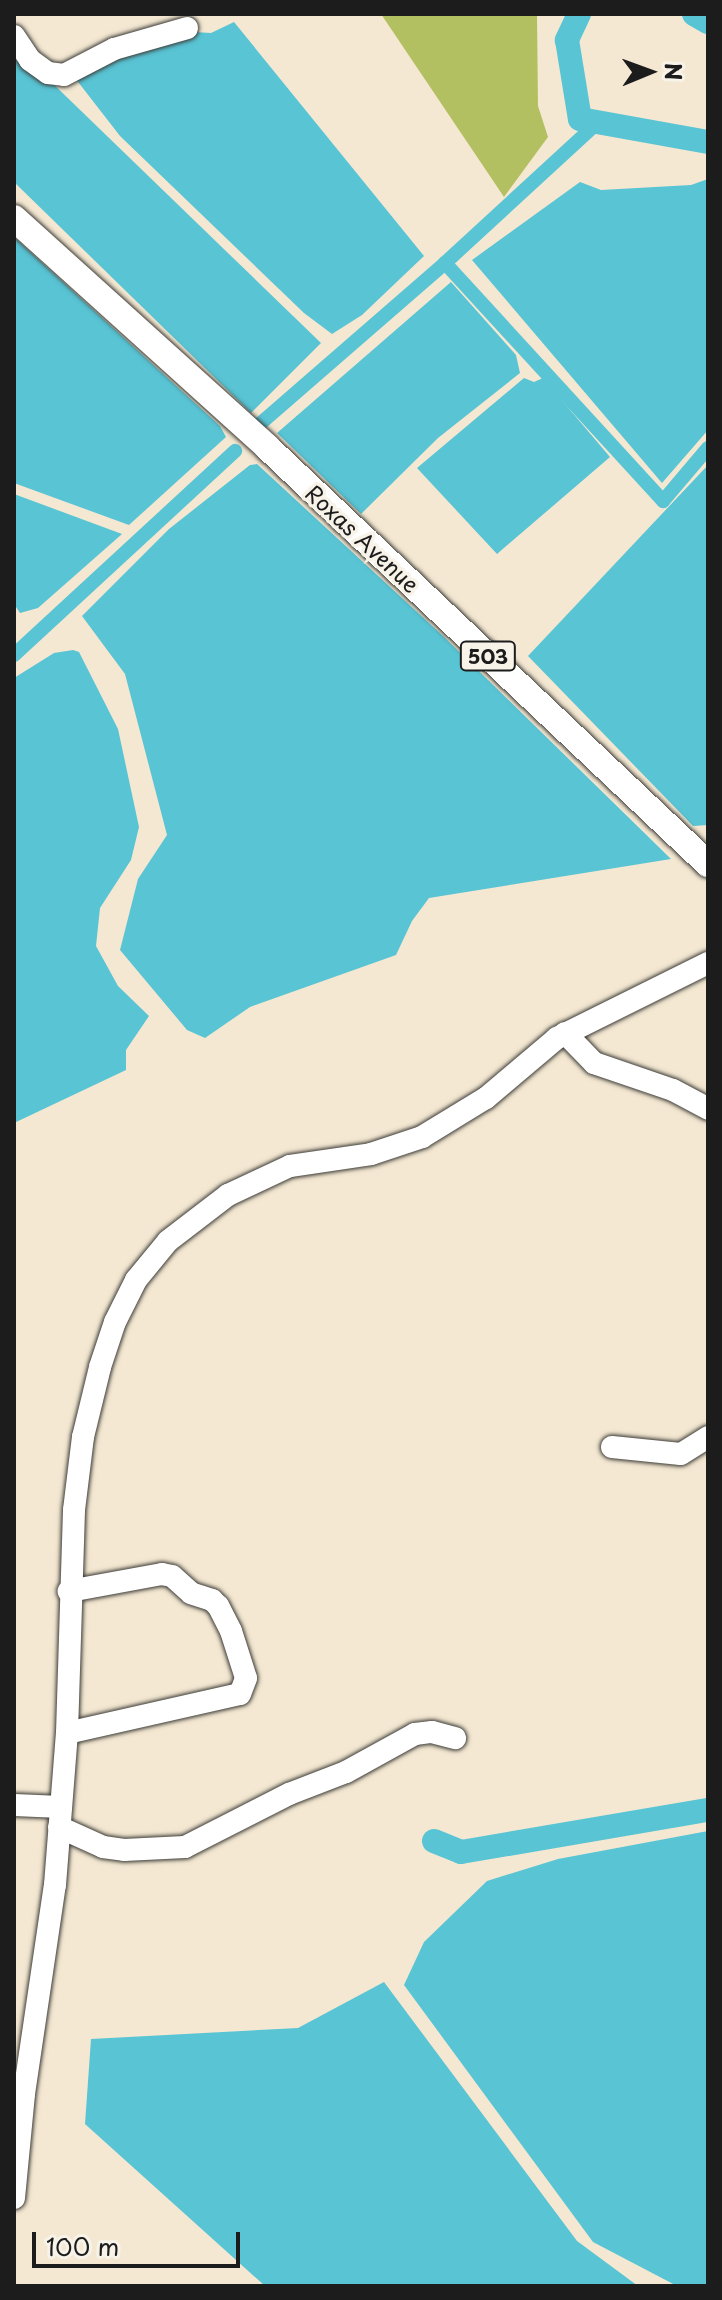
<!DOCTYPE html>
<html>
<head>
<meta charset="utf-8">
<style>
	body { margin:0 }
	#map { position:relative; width:722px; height:2300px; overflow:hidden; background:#f4e8d2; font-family:"Playpen Sans",sans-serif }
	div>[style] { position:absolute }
	.green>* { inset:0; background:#b3c062 }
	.water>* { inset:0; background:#59c4d4 }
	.canal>* { height:14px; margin:-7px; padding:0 7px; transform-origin:7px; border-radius:7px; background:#59c4d4 }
	.river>* { height:24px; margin:-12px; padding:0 12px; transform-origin:12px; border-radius:12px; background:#59c4d4 }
	.roads { filter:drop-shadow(0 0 2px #3c3b37) drop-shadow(0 0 2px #3c3b37) }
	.minor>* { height:22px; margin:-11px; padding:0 11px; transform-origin:11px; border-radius:11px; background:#fff }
	.major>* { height:26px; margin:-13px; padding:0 13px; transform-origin:13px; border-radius:13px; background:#fff }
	span { translate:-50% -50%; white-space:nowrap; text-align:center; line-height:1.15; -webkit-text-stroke:7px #f7f3e8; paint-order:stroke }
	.shield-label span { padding:2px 6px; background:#f7f3e8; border:2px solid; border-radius:6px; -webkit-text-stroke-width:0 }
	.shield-label { font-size:20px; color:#1c1c1c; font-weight:700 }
	.street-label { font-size:22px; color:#1c1c1c }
	.frame { position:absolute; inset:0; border:16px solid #1c1c1c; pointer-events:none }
	.north { position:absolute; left:610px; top:32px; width:80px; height:80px; -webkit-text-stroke:6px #f7f3e8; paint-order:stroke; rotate:89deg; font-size:22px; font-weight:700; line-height:32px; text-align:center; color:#1c1c1c }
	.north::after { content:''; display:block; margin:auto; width:28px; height:36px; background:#1c1c1c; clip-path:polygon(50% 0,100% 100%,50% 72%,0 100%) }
	.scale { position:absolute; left:32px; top:2232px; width:208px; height:36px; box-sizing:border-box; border:4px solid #1c1c1c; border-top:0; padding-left:10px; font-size:24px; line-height:28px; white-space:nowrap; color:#1c1c1c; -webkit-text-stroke:6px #f7f3e8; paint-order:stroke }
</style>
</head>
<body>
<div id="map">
	<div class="green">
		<div style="clip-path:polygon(381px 14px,537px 14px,538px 106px,548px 137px,504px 197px)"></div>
	</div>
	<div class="water">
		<div style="clip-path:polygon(234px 22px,424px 256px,362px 315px,332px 334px,304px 313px,120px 136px,75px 78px,158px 41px,193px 32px,211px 33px)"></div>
		<div style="clip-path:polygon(14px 46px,321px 343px,251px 413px,14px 182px)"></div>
		<div style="clip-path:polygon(708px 179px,708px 430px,662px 483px,472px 260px,580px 182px,601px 190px,691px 185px)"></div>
		<div style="clip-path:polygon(14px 237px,220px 426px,226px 437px,129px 525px,14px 483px)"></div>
		<div style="clip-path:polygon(451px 282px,516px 355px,520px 373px,438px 438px,361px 514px,277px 433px)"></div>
		<div style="clip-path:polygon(524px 378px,534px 382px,543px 378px,610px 457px,497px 554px,417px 468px)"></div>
		<div style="clip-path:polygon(257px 464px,442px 635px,671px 859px,429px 898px,412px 921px,396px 955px,250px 1007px,205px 1038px,187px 1030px,120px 950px,138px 879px,167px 835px,125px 674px,82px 616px,169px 529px,250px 465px)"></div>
		<div style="clip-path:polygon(708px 465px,708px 825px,693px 826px,528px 656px)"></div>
		<div style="clip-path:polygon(14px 494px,122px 534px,38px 608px,20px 613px,14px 604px)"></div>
		<div style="clip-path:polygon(73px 650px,79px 652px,118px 729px,139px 827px,131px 860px,100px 908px,96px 946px,118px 986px,149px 1016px,126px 1050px,126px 1070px,14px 1123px,14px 678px,54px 653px)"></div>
		<div style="clip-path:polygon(708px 1831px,708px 2286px,677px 2286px,593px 2242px,404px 1985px,424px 1942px,487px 1881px,558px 1859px)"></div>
		<div style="clip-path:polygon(384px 1982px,577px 2241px,638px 2286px,265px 2286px,85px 2124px,91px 2039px,298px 2028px)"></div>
	</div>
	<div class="canal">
		<div style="left:445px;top:263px;width:323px;rotate:47.5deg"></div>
		<div style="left:663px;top:501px;width:70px;rotate:-49.7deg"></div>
		<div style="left:261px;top:423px;width:244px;rotate:-41deg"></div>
		<div style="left:445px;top:263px;width:207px;rotate:-42.6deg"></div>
		<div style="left:14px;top:655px;width:301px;rotate:-42.7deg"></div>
	</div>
	<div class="river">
		<div style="left:579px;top:14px;width:29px;rotate:115deg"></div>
		<div style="left:567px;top:40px;width:80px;rotate:80.7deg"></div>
		<div style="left:580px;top:119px;width:130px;rotate:10.2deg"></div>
		<div style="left:694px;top:14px;width:16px;rotate:30deg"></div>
		<div style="left:434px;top:1841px;width:29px;rotate:22deg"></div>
		<div style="left:461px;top:1852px;width:251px;rotate:-9.7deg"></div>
	</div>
	<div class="roads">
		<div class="minor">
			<div style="left:14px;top:36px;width:29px;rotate:56deg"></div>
			<div style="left:30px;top:60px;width:22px;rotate:36deg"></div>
			<div style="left:48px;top:73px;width:16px;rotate:7deg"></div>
			<div style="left:64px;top:75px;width:56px;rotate:-27.5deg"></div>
			<div style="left:114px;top:49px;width:76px;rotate:-16deg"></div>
			<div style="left:565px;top:1033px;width:42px;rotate:46deg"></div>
			<div style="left:594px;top:1063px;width:83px;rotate:18.9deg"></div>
			<div style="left:673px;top:1090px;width:40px;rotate:28deg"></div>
			<div style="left:612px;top:1447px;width:69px;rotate:5.8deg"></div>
			<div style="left:681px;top:1454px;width:32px;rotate:-32deg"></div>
			<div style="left:67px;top:1733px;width:177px;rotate:-12.7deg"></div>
			<div style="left:240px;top:1694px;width:17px;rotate:-69deg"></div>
			<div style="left:246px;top:1678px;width:49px;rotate:-107.7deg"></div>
			<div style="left:231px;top:1631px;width:28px;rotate:-117deg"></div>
			<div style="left:218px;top:1606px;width:8px;rotate:-135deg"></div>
			<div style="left:212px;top:1600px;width:22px;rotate:-162deg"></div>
			<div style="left:191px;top:1593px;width:25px;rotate:-138deg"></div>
			<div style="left:172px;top:1576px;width:10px;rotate:-169deg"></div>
			<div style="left:162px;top:1574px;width:95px;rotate:169.6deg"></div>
			<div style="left:14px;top:1805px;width:47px;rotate:2.4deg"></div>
			<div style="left:59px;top:1827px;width:48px;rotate:24.4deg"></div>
			<div style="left:103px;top:1847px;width:21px;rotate:8deg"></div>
			<div style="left:124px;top:1850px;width:61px;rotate:-2.8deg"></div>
			<div style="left:185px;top:1847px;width:117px;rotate:-27deg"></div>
			<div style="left:289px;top:1794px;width:61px;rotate:-21.1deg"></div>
			<div style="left:346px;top:1772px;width:79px;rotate:-28.8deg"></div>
			<div style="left:415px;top:1734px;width:17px;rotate:-7deg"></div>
			<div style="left:432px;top:1732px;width:24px;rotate:15deg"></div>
			<div style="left:14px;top:2198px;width:104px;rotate:-84.5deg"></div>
			<div style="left:24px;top:2094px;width:211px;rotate:-81.6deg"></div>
			<div style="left:55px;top:1885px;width:152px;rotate:-85.5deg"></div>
			<div style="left:67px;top:1733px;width:223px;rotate:-88.2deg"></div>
			<div style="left:74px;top:1510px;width:74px;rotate:-83deg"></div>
			<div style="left:83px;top:1437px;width:72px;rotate:-76.3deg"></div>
			<div style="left:100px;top:1367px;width:47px;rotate:-71.6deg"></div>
			<div style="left:115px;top:1322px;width:47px;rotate:-63.4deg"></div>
			<div style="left:136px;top:1280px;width:50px;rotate:-50.6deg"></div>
			<div style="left:168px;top:1241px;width:76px;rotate:-37.5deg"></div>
			<div style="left:228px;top:1195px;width:68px;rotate:-25.1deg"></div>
			<div style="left:290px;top:1166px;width:82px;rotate:-8.4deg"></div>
			<div style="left:371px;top:1154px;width:54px;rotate:-18.4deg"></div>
			<div style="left:422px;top:1137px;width:75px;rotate:-31.4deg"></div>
			<div style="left:486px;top:1098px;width:93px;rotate:-40.2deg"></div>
			<div style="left:557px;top:1038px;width:169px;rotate:-26.4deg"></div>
		</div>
		<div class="major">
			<div style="left:14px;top:218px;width:341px;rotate:42.1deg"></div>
			<div style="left:267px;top:447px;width:607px;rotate:43.4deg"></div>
		</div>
	</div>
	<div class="shield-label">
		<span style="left:488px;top:656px">503</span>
	</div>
	<div class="street-label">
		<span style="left:363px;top:538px;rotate:43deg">Roxas Avenue</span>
	</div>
	<div class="frame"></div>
	<div class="north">N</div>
	<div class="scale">100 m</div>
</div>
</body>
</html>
